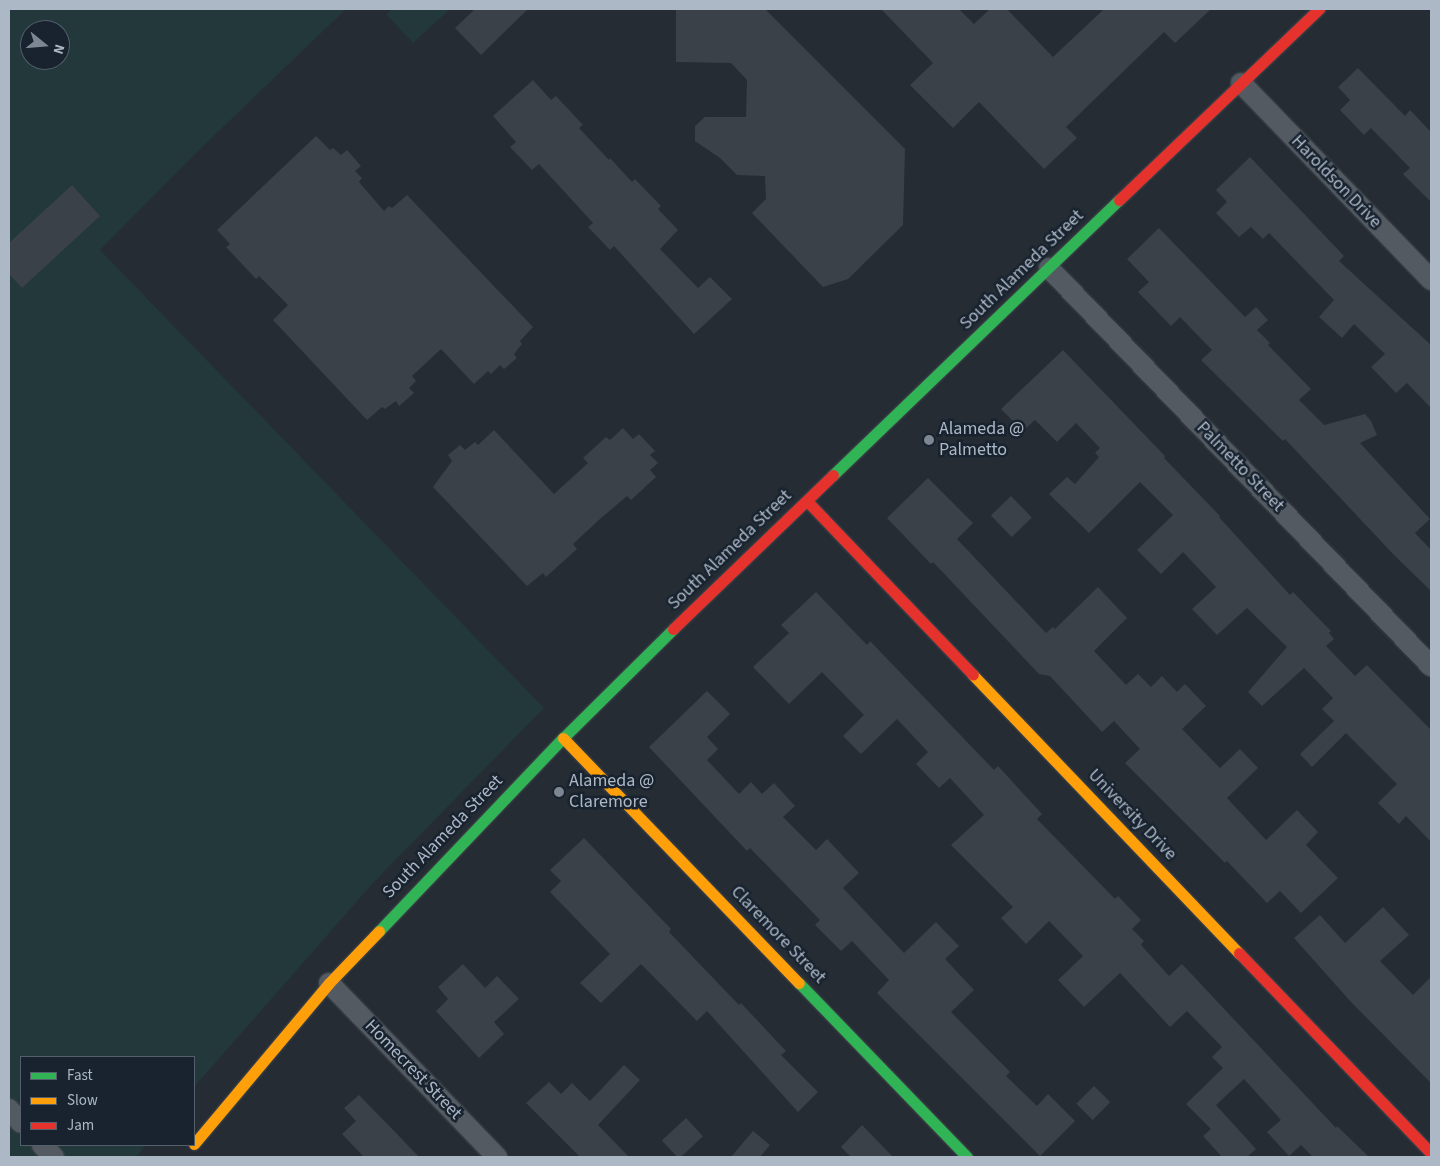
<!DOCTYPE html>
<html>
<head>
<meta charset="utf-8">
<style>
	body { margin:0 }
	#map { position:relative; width:1440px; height:1166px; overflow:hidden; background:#252c34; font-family:"Source Sans 3",sans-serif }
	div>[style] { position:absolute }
	.green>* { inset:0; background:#22383a }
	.building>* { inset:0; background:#3a4148; transform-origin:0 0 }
	.roads { filter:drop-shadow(0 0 1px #43484e) drop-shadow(0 0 1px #43484e) }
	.street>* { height:20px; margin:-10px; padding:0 10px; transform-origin:10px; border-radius:10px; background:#545a62 }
	.fast>* { height:11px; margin:-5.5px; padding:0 5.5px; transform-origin:5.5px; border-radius:5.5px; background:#30b455 }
	.slow>* { height:11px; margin:-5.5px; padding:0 5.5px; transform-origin:5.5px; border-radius:5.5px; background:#ff9f0a }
	.jam>* { height:11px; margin:-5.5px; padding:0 5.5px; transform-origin:5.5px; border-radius:5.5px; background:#e5322d }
	.dots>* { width:14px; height:14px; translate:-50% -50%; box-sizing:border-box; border:2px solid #18232f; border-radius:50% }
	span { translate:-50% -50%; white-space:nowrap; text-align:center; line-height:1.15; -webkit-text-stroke:5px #18232f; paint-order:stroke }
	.street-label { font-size:18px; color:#adb8c7 }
	.poi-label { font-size:18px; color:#adb8c7 }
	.left { translate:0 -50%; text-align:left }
	.frame { position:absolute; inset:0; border:10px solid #adb8c7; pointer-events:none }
	.legend { position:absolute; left:20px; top:1056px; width:175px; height:90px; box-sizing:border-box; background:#18232f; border:1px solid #545f6c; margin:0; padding:6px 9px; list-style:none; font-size:15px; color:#adb8c7 }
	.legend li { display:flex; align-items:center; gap:10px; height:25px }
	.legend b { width:25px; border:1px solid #545f6c }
	.north { position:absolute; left:20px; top:20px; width:50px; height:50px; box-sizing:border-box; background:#18232f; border:1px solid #545f6c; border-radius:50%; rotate:107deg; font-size:14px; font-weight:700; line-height:20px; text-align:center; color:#adb8c7 }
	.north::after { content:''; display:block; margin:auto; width:18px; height:22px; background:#7d8794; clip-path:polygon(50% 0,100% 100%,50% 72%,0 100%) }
</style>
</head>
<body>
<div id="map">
	<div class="green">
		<div style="clip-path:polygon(evenodd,9px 9px,346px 9px,194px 155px,100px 250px,544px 708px,374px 882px,194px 1087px,194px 1057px,21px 1057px,21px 1145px,146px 1145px,136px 1157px,9px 1157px,9px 9px,30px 30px,60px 30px,60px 60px,30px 60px,30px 30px)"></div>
		<div style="clip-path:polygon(392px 9px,450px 9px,413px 43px,386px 14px)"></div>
	</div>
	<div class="building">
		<div style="clip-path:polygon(475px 9px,528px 9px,481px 55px,455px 28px)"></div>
		<div style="clip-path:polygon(676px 9px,765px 9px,905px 149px,903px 225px,848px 279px,823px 287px,752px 213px,766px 199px,765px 176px,737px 175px,720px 158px,695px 141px,695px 126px,705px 117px,746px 117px,747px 80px,731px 63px,676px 62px)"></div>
		<div style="clip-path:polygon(881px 9px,959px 9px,974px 24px,990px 9px,1007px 9px,1053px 57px,1104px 9px,1211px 9px,1175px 43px,1164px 32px,1066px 127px,1077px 138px,1044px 169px,979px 102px,953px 128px,910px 85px,933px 63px)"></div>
		<div style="clip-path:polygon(1358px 68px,1405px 116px,1410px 110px,1431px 132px,1431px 202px,1403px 174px,1410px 168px,1371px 128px,1364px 135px,1340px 110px,1350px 100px,1338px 87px)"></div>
		<div style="clip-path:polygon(533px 80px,551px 100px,556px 96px,583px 125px,579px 128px,609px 160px,610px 158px,632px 182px,635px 179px,661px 206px,658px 209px,678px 230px,660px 249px,698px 288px,710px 277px,732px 299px,694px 334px,614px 246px,610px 250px,588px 227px,593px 223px,539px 164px,532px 170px,510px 147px,516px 142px,493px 116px)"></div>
		<div style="clip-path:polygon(316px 136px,330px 150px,333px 148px,341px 155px,347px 150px,361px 166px,355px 171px,362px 178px,359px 182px,384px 211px,389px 206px,392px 208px,407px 195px,533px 327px,520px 341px,522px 344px,514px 354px,517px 358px,504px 369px,500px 365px,491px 374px,488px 371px,474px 384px,441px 349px,412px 376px,416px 381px,409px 388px,414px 393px,399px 406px,396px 401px,385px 409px,382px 407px,367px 420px,273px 320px,288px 305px,259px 276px,256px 279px,226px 247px,230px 244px,217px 230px)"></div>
		<div style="clip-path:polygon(1250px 157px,1344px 256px,1339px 261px,1431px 345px,1431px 408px,1407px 383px,1396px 393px,1371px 367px,1385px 354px,1354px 324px,1342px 338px,1319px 317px,1334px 300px,1269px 233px,1263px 239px,1251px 227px,1239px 237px,1216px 213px,1227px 202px,1216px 190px)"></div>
		<div style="clip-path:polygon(72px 185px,100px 216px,22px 288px,9px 274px,9px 243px)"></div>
		<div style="clip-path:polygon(1159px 228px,1245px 317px,1256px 307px,1268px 320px,1257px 330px,1270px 343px,1268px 345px,1311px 389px,1299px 400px,1324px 425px,1365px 414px,1371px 421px,1377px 435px,1360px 443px,1430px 519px,1415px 533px,1431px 550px,1431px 591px,1393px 554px,1285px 439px,1283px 441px,1201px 360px,1212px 350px,1180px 317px,1171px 326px,1138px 292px,1149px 282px,1127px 259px)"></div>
		<div style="clip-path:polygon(1063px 350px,1165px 456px,1164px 458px,1220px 516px,1219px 517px,1290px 595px,1293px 592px,1331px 631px,1329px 633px,1334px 639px,1326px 646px,1355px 676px,1367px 665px,1431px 730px,1431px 842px,1406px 816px,1399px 824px,1378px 803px,1397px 784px,1346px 733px,1312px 767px,1300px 754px,1334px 721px,1322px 709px,1333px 698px,1304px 668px,1262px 706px,1248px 692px,1287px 647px,1247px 608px,1217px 635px,1192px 609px,1216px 587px,1183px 552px,1161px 574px,1137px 550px,1173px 515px,1140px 482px,1089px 533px,1049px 494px,1067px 477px,1075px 484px,1099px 457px,1095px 453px,1100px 448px,1076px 423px,1057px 442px,1035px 420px,1023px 431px,1001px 409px)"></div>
		<div style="clip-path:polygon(623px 428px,633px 439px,639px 434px,655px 451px,650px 455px,658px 463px,650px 470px,656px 477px,631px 500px,627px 496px,600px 519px,573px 544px,577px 549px,546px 577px,543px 573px,527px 586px,433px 487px,452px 461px,448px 455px,460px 445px,465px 450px,475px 442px,478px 445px,494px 430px,554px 494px,588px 463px,583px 458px,606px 437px,610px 440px)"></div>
		<div style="clip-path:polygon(928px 478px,973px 523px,957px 539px,1046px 633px,1053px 627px,1055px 629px,1098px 587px,1127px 618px,1094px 651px,1126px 685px,1138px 674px,1151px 687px,1162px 676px,1177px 692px,1185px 684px,1206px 706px,1182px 729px,1220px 768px,1240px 749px,1258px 768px,1227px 798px,1266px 840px,1297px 810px,1318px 832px,1306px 845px,1338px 878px,1301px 913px,1280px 891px,1267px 903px,1227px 861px,1225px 863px,1125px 763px,1140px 749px,1114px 721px,1102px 732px,1050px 676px,1039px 674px,933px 562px,931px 564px,887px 518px)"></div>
		<div style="left:1011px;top:496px;width:30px;height:28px;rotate:46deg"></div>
		<div style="clip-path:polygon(816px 592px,867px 645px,870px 641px,994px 770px,998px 766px,1042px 814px,1037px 819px,1115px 899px,1118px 896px,1141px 920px,1132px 929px,1144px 941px,1141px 945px,1169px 976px,1182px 964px,1336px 1128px,1337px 1126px,1369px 1157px,1313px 1157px,1301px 1145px,1289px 1156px,1267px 1132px,1281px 1120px,1244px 1079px,1216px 1105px,1256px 1149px,1247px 1157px,1222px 1157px,1203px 1136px,1211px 1129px,1186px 1104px,1223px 1068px,1212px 1057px,1222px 1047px,1187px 1011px,1170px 1027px,1120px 973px,1084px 1007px,1058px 980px,1083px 956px,1049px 921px,1026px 944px,1001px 918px,1013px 907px,951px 845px,984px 815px,950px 778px,939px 788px,916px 764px,928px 752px,897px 719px,861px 754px,843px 736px,864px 715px,822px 672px,789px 704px,753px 667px,789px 633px,781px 625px)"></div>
		<div style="clip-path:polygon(707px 691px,730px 714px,707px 737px,718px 749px,707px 760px,739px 794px,751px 782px,762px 794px,774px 783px,795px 806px,783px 817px,816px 850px,827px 839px,859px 873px,843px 888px,904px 953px,936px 922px,959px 946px,945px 959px,974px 990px,951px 1012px,1010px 1072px,1006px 1076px,1037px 1106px,1048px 1094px,1075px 1121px,1040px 1156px,877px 993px,889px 980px,852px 941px,841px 951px,815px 925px,820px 920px,750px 848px,747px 851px,649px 747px)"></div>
		<div style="clip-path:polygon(584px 838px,671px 929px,669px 932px,739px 1005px,741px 1003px,786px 1051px,781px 1055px,818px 1092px,798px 1112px,707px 1011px,697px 1021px,641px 964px,601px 1003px,580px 983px,610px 954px,550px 892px,561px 881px,550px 870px)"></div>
		<div style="clip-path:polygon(1383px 907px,1409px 935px,1380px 961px,1413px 995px,1431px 977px,1431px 1083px,1351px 1002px,1294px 938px,1320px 915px,1345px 943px)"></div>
		<div style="clip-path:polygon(463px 964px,485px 988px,497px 976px,519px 999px,494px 1022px,504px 1034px,479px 1058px,436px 1011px,448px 999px,438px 987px)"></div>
		<div style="clip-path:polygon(624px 1065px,640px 1080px,598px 1125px,629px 1157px,580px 1157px,526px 1103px,549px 1082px,561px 1094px,572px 1083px,590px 1101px)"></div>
		<div style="left:1094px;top:1086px;width:23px;height:25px;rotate:45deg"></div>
		<div style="clip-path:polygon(359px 1095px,397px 1134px,419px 1157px,364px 1157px,342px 1134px,356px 1121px,344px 1108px)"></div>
		<div style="left:686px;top:1118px;width:25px;height:33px;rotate:47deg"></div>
		<div style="clip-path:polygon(862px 1125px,893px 1157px,851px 1157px,841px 1147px)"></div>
		<div style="clip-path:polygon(753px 1131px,770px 1145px,760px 1157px,731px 1157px)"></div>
	</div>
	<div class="roads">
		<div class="street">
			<div style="left:1241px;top:83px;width:274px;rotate:46deg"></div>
			<div style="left:1049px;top:268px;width:552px;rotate:46.18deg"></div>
			<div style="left:329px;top:983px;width:242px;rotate:46deg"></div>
			<div style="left:9px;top:1109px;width:18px;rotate:49deg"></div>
			<div style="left:42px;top:1145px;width:17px;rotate:45deg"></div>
		</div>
		<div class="fast">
			<div style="left:833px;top:475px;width:397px;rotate:-43.9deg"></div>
			<div style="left:379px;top:931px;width:267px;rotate:-46.4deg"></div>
			<div style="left:563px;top:738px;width:155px;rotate:-44.7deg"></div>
			<div style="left:799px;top:983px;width:242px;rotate:46deg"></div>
		</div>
		<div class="slow">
			<div style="left:973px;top:675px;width:385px;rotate:46.3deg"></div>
			<div style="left:563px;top:738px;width:340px;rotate:46.1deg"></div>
			<div style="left:194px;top:1144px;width:210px;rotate:-50deg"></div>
			<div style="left:329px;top:983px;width:72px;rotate:-46.1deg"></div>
		</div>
		<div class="jam">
			<div style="left:1119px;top:200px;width:277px;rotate:-43.7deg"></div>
			<div style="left:807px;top:501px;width:240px;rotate:46.3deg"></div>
			<div style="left:673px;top:629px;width:222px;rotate:-43.9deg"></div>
			<div style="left:1239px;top:953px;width:277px;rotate:46.2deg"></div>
		</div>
	</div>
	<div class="dots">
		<div style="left:929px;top:440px;background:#7d8794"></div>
		<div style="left:559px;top:792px;background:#7d8794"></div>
	</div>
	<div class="street-label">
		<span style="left:1336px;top:182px;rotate:46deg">Haroldson Drive</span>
		<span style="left:1022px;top:270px;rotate:-44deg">South Alameda Street</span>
		<span style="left:1240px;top:467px;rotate:46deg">Palmetto Street</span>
		<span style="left:730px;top:550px;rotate:-44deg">South Alameda Street</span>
		<span style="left:1132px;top:815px;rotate:46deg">University Drive</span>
		<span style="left:443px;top:837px;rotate:-46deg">South Alameda Street</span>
		<span style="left:778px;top:935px;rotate:46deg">Claremore Street</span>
		<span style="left:413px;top:1070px;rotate:46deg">Homecrest Street</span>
	</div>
	<div class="poi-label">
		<span class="left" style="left:939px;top:440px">Alameda @<br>Palmetto</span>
		<span class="left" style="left:569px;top:792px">Alameda @<br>Claremore</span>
	</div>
	<div class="frame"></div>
	<ul class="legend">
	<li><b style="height:6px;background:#30b455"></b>Fast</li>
	<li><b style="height:6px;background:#ff9f0a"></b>Slow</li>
	<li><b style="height:6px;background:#e5322d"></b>Jam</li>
	</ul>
	<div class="north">N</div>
</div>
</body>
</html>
